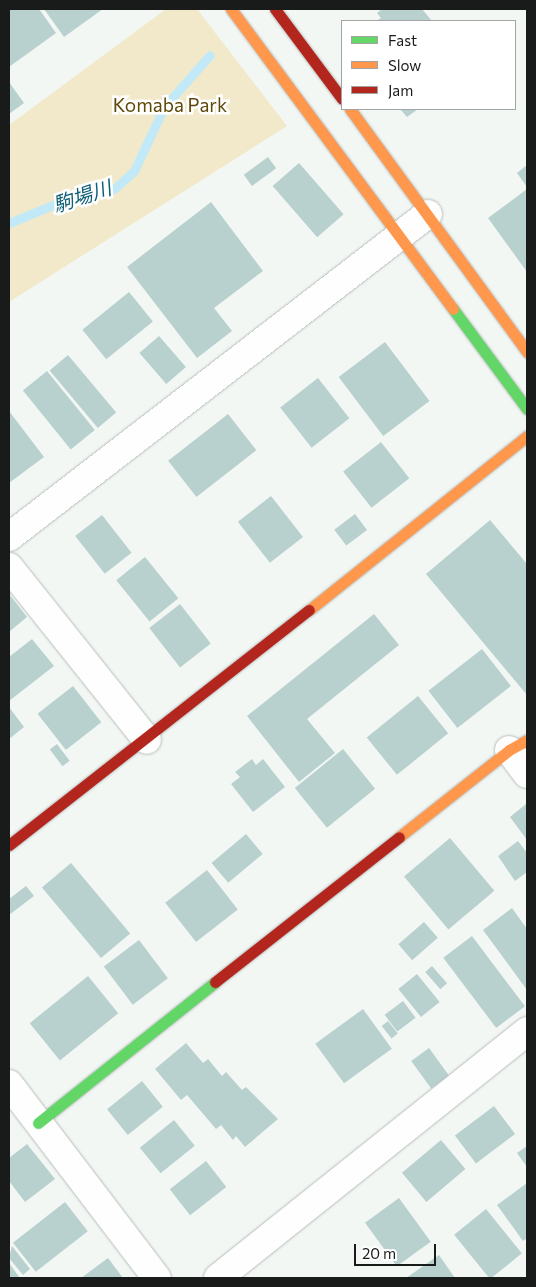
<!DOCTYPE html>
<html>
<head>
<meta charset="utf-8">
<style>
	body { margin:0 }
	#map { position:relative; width:536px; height:1287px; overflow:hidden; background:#f2f7f4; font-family:Commissioner,"Noto Sans JP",sans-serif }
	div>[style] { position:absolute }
	.green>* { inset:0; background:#f2e9cb }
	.stream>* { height:9px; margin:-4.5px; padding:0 4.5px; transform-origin:4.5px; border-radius:4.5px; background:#c1e9f7 }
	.building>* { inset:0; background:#b8d1cf; transform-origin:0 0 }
	.roads { filter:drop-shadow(0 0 1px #b9bdbb) drop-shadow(0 0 1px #b9bdbb) }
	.street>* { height:28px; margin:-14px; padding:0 14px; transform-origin:14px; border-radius:14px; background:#fdfefd }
	.fast>* { height:11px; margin:-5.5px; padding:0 5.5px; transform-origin:5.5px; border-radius:5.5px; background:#63d668 }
	.slow>* { height:11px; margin:-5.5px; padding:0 5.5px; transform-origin:5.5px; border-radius:5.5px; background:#ff974d }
	.jam>* { height:11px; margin:-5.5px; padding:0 5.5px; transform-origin:5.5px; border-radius:5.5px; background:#b3261e }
	span { translate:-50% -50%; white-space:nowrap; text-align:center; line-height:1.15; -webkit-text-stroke:5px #fff; paint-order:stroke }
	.park-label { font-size:19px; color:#5e4908 }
	.water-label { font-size:20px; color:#0d5e77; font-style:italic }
	.frame { position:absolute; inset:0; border:10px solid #191b1a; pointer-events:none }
	.legend { position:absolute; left:341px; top:20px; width:175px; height:90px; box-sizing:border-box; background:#fff; border:1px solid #a3a4a3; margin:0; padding:6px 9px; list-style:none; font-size:15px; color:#191b1a }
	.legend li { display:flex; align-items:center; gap:10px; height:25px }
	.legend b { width:25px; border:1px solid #a3a4a3 }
	.scale { position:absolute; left:354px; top:1244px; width:82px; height:22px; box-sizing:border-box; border:2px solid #191b1a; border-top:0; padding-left:6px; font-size:15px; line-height:18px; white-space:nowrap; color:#191b1a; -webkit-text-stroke:4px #fff; paint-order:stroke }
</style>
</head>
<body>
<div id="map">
	<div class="green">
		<div style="clip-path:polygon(166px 9px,197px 9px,287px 126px,9px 302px,9px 125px)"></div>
	</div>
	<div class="stream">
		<div style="left:9px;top:223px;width:74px;rotate:-22.4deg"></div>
		<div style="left:77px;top:195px;width:37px;rotate:-9deg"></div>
		<div style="left:114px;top:189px;width:27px;rotate:-42deg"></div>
		<div style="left:134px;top:171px;width:71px;rotate:-64.9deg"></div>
		<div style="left:164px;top:107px;width:69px;rotate:-48.5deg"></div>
	</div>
	<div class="building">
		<div style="clip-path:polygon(9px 9px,39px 9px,56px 33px,9px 67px)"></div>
		<div style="clip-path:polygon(44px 9px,103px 9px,64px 37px)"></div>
		<div style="clip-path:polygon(382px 9px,422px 9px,432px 21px,376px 21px,381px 18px,377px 13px)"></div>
		<div style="clip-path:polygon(9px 82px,24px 103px,9px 114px)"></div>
		<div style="clip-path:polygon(400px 109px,418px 109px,407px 117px)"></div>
		<div style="left:268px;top:157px;width:14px;height:30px;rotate:54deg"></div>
		<div style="left:299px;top:163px;width:68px;height:35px;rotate:49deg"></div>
		<div style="clip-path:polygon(527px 165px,527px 187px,517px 173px)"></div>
		<div style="clip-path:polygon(527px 189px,527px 272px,488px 218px)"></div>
		<div style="clip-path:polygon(211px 202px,263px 271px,214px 308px,232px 331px,197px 358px,127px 267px)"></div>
		<div style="left:129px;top:292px;width:38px;height:60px;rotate:51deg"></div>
		<div style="left:159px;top:336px;width:41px;height:26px;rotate:49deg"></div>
		<div style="left:385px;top:342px;width:74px;height:58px;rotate:53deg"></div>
		<div style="left:68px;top:355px;width:75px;height:24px;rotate:50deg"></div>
		<div style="left:47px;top:371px;width:76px;height:31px;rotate:51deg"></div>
		<div style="left:318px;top:378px;width:51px;height:48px;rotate:52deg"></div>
		<div style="clip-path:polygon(9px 411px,44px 457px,9px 483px)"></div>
		<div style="left:228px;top:414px;width:46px;height:76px;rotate:52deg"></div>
		<div style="left:381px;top:442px;width:46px;height:48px;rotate:52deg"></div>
		<div style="left:271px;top:496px;width:52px;height:42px;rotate:52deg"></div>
		<div style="left:355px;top:514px;width:20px;height:26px;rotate:53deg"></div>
		<div style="left:102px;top:515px;width:48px;height:34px;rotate:52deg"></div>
		<div style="clip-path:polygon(490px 520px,527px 564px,527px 695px,426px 574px)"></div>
		<div style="left:145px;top:557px;width:53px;height:37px;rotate:51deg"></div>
		<div style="clip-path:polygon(9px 594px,27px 617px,9px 632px)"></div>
		<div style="left:180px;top:604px;width:50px;height:39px;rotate:52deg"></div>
		<div style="clip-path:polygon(374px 614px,399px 645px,307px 719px,335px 753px,299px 782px,247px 716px)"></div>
		<div style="clip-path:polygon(32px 639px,54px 666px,9px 701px,9px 657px)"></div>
		<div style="left:482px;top:649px;width:47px;height:68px;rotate:52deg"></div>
		<div style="left:73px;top:686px;width:46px;height:45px;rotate:52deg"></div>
		<div style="left:418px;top:696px;width:48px;height:66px;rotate:51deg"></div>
		<div style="clip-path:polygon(9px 707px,24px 727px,9px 739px)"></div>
		<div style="left:57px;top:744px;width:21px;height:9px;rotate:53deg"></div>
		<div style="left:343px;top:749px;width:51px;height:62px;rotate:51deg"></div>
		<div style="clip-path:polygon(252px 759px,256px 765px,263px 759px,285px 787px,253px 812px,231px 784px,240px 777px,235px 772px)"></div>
		<div style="clip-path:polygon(526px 804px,527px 805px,527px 840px,510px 817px)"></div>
		<div style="left:246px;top:834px;width:26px;height:45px;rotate:50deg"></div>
		<div style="left:450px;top:838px;width:69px;height:60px;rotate:50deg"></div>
		<div style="clip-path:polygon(518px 841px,527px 853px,527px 872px,515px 881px,498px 856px)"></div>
		<div style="left:71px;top:863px;width:92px;height:38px;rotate:50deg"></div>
		<div style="left:207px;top:870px;width:50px;height:53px;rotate:52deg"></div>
		<div style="clip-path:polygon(26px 886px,34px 896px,9px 915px,9px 899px)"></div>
		<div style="clip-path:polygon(512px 908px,527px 929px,527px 990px,483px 930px)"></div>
		<div style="left:424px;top:922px;width:21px;height:34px;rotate:49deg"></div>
		<div style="left:472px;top:936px;width:88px;height:36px;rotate:53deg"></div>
		<div style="left:139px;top:940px;width:48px;height:44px;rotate:53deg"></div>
		<div style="left:432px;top:966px;width:23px;height:9px;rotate:49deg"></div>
		<div style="left:417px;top:974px;width:36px;height:24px;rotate:51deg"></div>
		<div style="left:88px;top:976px;width:48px;height:75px;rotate:51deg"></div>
		<div style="left:403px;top:1001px;width:21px;height:23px;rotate:53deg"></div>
		<div style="left:363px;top:1009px;width:49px;height:59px;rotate:54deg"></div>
		<div style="left:388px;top:1021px;width:16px;height:8px;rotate:52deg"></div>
		<div style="clip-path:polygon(186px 1043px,203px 1063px,208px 1059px,222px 1076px,226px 1072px,242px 1090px,246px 1087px,278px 1119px,245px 1147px,236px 1136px,233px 1140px,221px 1125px,216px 1129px,187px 1095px,181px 1100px,155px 1069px)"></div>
		<div style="left:429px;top:1048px;width:34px;height:22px;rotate:54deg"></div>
		<div style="left:142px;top:1081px;width:33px;height:45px;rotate:51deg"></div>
		<div style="left:494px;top:1106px;width:35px;height:49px;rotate:53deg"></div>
		<div style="left:174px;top:1120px;width:33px;height:44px;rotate:51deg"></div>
		<div style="left:441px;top:1140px;width:38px;height:51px;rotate:50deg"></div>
		<div style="clip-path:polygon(27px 1144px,55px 1179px,25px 1202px,9px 1181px,9px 1158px)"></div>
		<div style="clip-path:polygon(527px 1146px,527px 1167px,517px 1153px)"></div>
		<div style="left:206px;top:1161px;width:33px;height:46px;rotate:52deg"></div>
		<div style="clip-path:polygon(527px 1183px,527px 1238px,523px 1241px,497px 1205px)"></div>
		<div style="left:399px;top:1198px;width:54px;height:42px;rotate:54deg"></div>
		<div style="left:65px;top:1202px;width:37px;height:66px;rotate:52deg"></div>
		<div style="left:486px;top:1209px;width:57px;height:41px;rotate:51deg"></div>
		<div style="clip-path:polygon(12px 1246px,30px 1269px,23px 1275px,9px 1258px)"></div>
		<div style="clip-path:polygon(439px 1255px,455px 1278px,406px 1278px)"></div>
		<div style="clip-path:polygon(108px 1258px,123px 1278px,81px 1278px)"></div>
		<div style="clip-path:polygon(9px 1263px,20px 1278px,9px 1278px)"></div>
	</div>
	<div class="roads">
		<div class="street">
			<div style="left:9px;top:537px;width:529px;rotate:-37.63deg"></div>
			<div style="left:9px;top:567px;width:221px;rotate:51.4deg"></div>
			<div style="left:509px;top:750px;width:30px;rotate:53deg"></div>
			<div style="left:9px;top:1084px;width:244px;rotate:52.7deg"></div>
			<div style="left:218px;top:1278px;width:396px;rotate:-38.6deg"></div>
		</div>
		<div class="fast">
			<div style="left:453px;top:309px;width:124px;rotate:53.5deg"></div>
			<div style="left:38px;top:1123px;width:226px;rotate:-38.5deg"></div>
		</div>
		<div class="slow">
			<div style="left:231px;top:9px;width:373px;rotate:53.5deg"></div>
			<div style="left:350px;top:109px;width:301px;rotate:53.9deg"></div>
			<div style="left:309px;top:610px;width:279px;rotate:-38.6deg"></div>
			<div style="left:399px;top:837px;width:140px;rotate:-38.3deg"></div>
			<div style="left:509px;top:750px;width:21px;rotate:-29deg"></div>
		</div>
		<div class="jam">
			<div style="left:275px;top:9px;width:112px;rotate:53.3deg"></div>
			<div style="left:9px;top:845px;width:381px;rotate:-38.1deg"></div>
			<div style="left:215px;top:982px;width:234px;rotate:-38.2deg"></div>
		</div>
	</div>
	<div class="park-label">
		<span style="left:170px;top:105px">Komaba Park</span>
	</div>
	<div class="water-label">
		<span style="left:82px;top:196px;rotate:-18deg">駒場川</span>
	</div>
	<div class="frame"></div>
	<ul class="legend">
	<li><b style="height:6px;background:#63d668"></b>Fast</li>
	<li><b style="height:6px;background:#ff974d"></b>Slow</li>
	<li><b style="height:6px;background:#b3261e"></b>Jam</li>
	</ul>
	<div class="scale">20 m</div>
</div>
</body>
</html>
